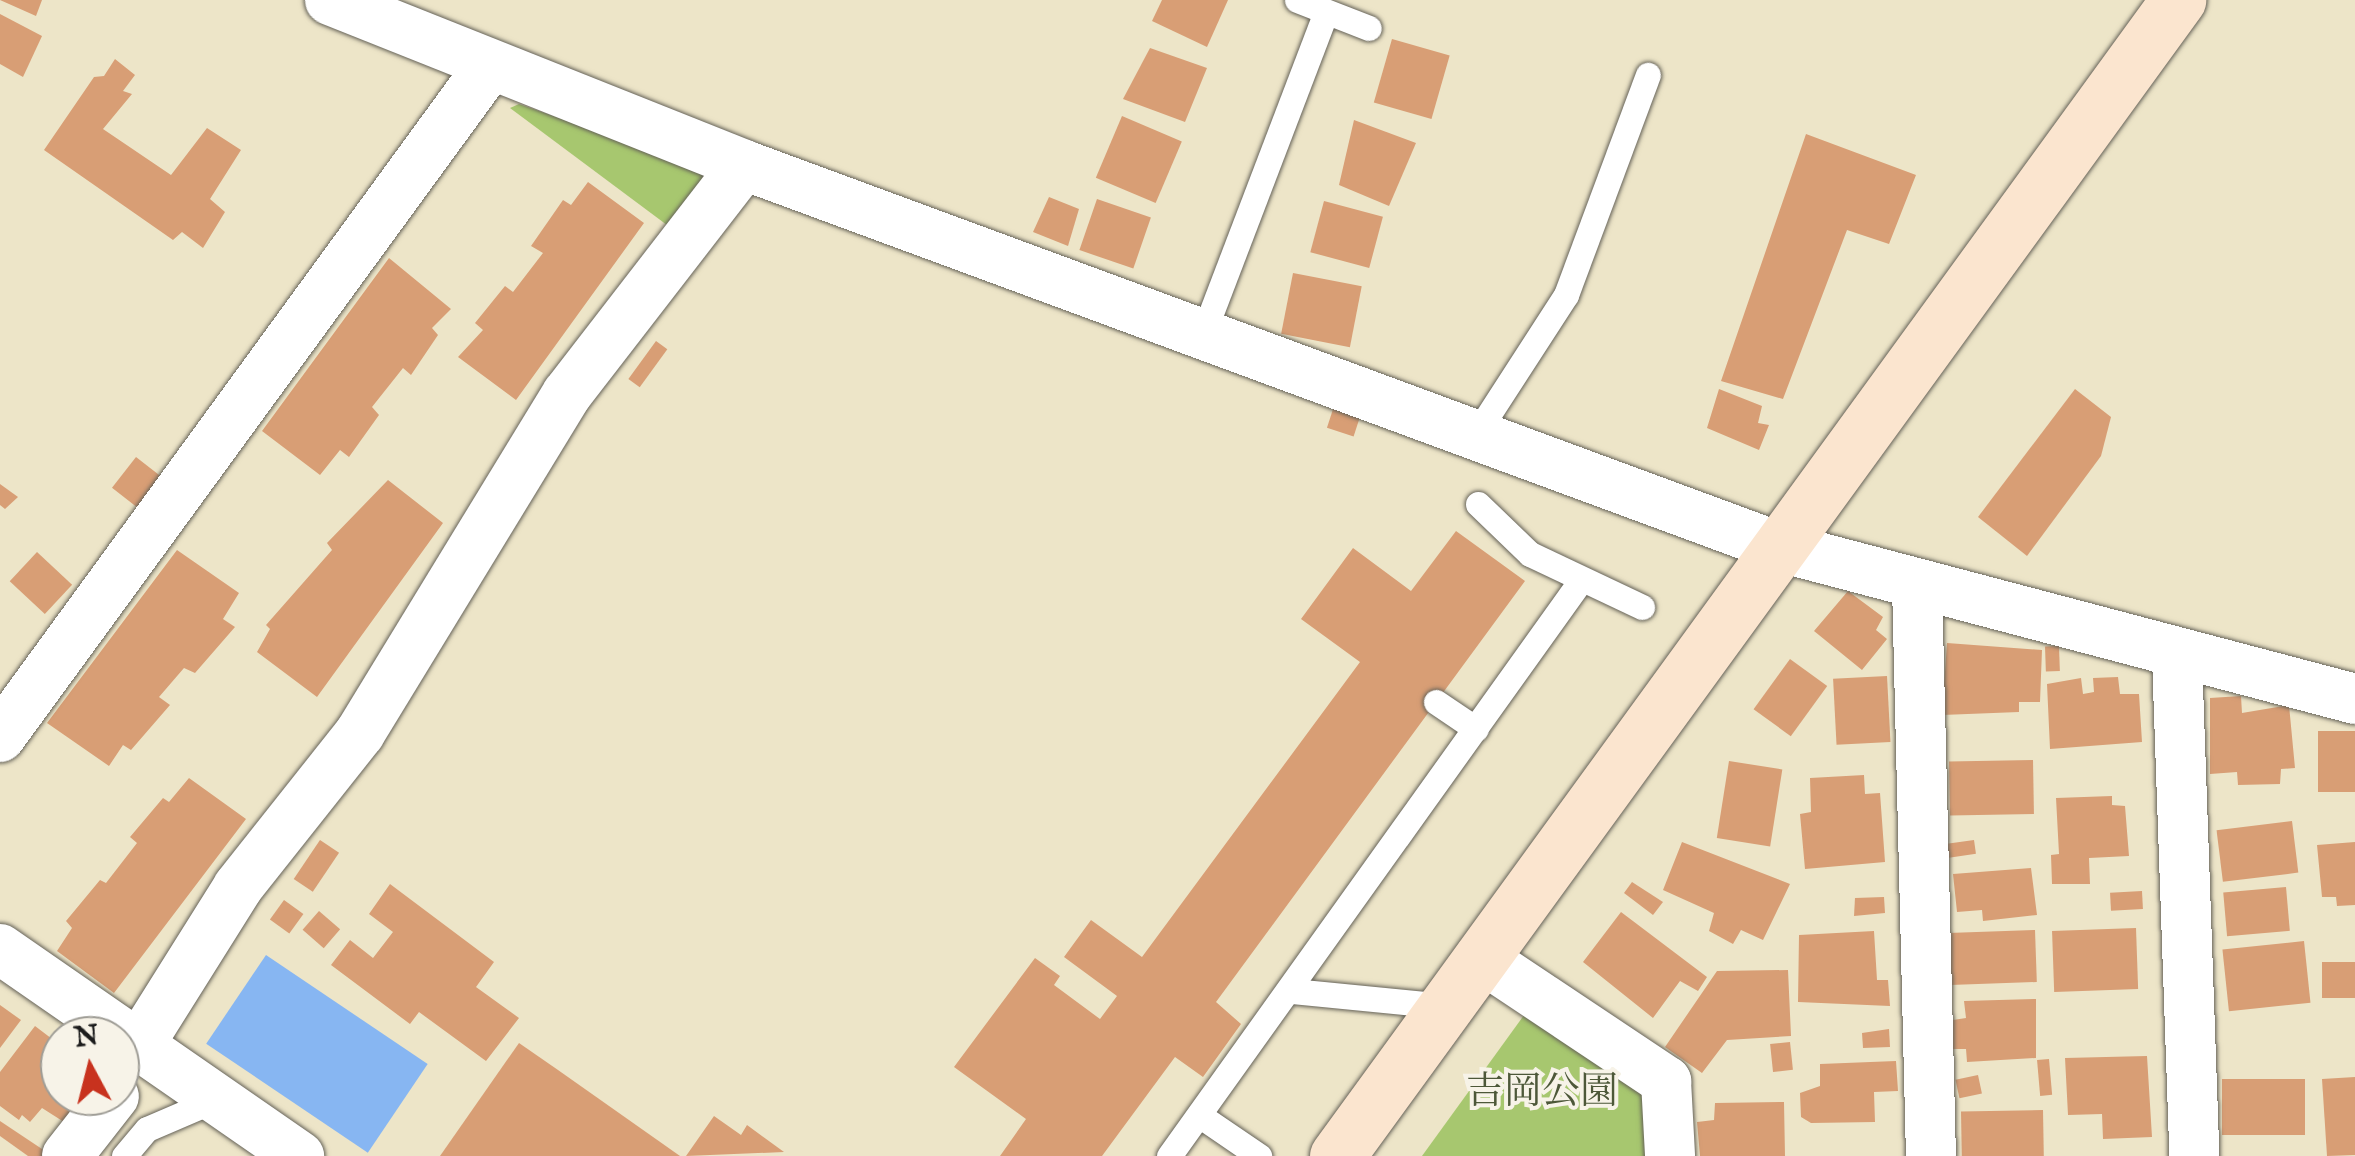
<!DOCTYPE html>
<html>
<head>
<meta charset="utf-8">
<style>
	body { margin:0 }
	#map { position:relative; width:2355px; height:1156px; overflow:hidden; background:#ede5c8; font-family:"IM FELL English","Noto Serif JP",serif }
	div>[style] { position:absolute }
	.green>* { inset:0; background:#a7c76f }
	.water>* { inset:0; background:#87b6f2; transform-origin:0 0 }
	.building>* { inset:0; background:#d89e75; transform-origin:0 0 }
	.roads { filter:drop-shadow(0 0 2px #656258) drop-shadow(0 0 2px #656258) }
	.lane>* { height:25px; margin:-12.5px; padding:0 12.5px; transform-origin:12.5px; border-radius:12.5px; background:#fff }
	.street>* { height:50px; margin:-25px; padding:0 25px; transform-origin:25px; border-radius:25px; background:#fff }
	.secondary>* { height:55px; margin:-27.5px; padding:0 27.5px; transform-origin:27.5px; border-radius:27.5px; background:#fbe5cf }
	span { translate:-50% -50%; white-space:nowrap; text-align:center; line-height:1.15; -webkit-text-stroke:8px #f7f3e8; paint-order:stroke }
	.park-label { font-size:38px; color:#4d5839 }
	.north { position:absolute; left:40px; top:1016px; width:100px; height:100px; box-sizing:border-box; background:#f7f3e8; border:2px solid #9f9d96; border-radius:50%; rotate:353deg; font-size:28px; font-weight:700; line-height:40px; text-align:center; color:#1c1c1c }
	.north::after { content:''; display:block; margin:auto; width:35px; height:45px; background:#c8321e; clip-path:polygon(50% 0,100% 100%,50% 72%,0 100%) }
</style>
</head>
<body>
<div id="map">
	<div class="green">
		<div style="clip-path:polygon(519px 104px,702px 168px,705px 196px,679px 234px,510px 108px)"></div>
		<div style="clip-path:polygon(1527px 1011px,1653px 1097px,1655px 1156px,1422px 1156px)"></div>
	</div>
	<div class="water">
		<div style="left:266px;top:955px;width:195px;height:107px;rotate:34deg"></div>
	</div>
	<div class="building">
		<div style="clip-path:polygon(0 0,42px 0,36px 16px)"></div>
		<div style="clip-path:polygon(1162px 0,1228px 0,1207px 47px,1152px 21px)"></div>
		<div style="clip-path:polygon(0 14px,42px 36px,23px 77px,0 64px)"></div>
		<div style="left:1392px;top:39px;width:60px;height:66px;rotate:16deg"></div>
		<div style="clip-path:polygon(1150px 48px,1207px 68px,1185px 122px,1123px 99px)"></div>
		<div style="clip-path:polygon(115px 59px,135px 75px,123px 91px,132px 94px,103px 129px,171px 175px,207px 128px,241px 150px,210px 199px,225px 212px,203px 248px,182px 232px,173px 240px,44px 150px,94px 77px,104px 76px)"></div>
		<div style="left:1122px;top:116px;width:65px;height:67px;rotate:23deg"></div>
		<div style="clip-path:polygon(1354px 120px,1416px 143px,1389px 206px,1339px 185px)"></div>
		<div style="clip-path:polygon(1806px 134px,1916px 175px,1889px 244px,1847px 230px,1783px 399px,1721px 381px)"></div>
		<div style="clip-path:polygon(588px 182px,644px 223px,516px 400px,458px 357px,483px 330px,475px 323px,505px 286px,513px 292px,543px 253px,531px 246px,563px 200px,571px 205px)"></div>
		<div style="clip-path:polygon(1049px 197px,1079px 209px,1068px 246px,1033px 232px)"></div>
		<div style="left:1097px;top:199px;width:57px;height:54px;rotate:19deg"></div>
		<div style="left:1324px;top:201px;width:61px;height:53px;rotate:15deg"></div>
		<div style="clip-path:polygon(389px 258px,451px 309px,432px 328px,438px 335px,411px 375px,403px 368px,372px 407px,379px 415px,349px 457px,340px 450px,320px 475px,262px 431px)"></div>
		<div style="left:1293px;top:273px;width:70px;height:62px;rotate:11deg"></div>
		<div style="left:656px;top:341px;width:14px;height:47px;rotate:36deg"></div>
		<div style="clip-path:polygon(1719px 389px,1762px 406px,1758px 423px,1769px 425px,1759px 450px,1707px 428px)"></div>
		<div style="clip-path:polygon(2075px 389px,2111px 417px,2101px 456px,2027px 556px,1978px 517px)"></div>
		<div style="left:1335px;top:403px;width:28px;height:26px;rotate:18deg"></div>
		<div style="left:136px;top:457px;width:33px;height:39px;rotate:38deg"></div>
		<div style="clip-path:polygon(388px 480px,443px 523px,317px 697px,257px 652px,270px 629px,266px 625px,332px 550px,327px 543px)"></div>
		<div style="clip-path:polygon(0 484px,18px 497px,5px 509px,0 505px)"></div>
		<div style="clip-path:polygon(1456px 531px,1525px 581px,1216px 1002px,1241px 1024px,1203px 1077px,1175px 1057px,1102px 1156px,1000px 1156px,1026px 1119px,954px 1067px,1035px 958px,1060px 976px,1054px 985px,1100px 1019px,1117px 996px,1064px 957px,1091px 920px,1142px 957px,1360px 662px,1301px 619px,1353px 548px,1411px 591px)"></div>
		<div style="clip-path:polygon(177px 550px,239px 593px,223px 619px,235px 627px,195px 673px,184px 668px,159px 697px,170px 705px,131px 750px,123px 745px,109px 766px,47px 723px)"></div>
		<div style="left:37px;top:552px;width:48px;height:40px;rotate:43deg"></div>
		<div style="clip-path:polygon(1848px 591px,1883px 617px,1876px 630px,1887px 639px,1862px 670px,1814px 631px)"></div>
		<div style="clip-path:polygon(1947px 643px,2042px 650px,2040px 702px,2019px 702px,2019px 712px,1942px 715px)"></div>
		<div style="left:2059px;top:646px;width:25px;height:14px;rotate:88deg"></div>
		<div style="left:1790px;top:659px;width:46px;height:62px;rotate:36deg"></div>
		<div style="left:1887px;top:676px;width:66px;height:54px;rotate:87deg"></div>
		<div style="clip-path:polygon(2118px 677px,2120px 694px,2139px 694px,2142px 742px,2050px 749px,2047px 684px,2081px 678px,2083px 694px,2094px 692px,2093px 678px)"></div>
		<div style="clip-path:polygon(2241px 696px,2242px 713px,2289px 705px,2295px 768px,2281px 769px,2280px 784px,2238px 785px,2237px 772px,2210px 774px,2210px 698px)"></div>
		<div style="left:2355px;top:731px;width:61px;height:37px;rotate:90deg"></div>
		<div style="left:2033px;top:760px;width:54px;height:84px;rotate:89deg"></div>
		<div style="left:1729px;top:761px;width:54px;height:78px;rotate:9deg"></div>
		<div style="clip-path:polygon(1864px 775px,1865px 794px,1880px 793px,1885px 862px,1805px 869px,1800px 814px,1811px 812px,1810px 778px)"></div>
		<div style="clip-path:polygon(189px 778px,246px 819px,114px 993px,57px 951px,72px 928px,66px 921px,100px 880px,106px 883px,137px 843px,130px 837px,163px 798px,169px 802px)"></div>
		<div style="clip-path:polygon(2112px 796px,2112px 805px,2125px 806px,2129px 856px,2089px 858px,2090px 884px,2052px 884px,2051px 855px,2059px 854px,2056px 798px)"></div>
		<div style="left:2292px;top:821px;width:52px;height:76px;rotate:83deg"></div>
		<div style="left:320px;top:840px;width:23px;height:47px;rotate:34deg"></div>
		<div style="left:1974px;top:840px;width:14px;height:29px;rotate:82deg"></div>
		<div style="clip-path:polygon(1682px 842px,1790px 884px,1763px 940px,1741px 930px,1733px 944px,1709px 931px,1714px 913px,1663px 890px)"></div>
		<div style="clip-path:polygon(2355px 842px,2355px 905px,2337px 906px,2336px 897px,2322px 897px,2317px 845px)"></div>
		<div style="clip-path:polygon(2031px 868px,2037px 915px,1983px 921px,1982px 910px,1957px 912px,1953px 874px)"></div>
		<div style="clip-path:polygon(1632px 882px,1663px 902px,1653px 915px,1624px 893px)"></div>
		<div style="clip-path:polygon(390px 884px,494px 962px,476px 987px,519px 1018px,486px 1061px,419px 1012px,410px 1024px,331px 965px,350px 940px,373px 958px,393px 932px,369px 914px)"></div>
		<div style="left:2286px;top:887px;width:44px;height:63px;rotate:85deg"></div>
		<div style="left:2142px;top:891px;width:18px;height:32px;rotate:87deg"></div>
		<div style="clip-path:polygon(1884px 897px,1885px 913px,1854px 916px,1855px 898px)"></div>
		<div style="left:284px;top:900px;width:24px;height:24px;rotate:36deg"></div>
		<div style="left:319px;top:911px;width:28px;height:25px;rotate:41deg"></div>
		<div style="clip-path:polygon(1621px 912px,1707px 977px,1698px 991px,1680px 981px,1653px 1018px,1583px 962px)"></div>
		<div style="left:2136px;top:928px;width:61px;height:84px;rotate:88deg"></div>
		<div style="left:2035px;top:930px;width:52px;height:87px;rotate:88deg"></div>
		<div style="clip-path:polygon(1874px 931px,1877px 980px,1888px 980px,1890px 1006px,1798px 1002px,1799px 935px)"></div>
		<div style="left:2304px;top:941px;width:62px;height:82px;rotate:84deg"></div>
		<div style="left:2355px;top:962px;width:36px;height:33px;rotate:90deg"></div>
		<div style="clip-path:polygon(1788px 970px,1791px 1036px,1727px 1040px,1702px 1073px,1665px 1047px,1717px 971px)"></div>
		<div style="clip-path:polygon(2036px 999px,2036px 1058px,1967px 1062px,1966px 1049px,1952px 1049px,1953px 1020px,1966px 1018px,1964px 1001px)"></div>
		<div style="clip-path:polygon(0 1005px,21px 1020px,0 1048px)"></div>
		<div style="clip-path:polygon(35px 1026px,60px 1045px,60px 1096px,83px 1096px,64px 1122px,42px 1108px,30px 1122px,22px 1115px,19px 1120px,0 1106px,0 1072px)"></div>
		<div style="clip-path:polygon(1889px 1029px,1890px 1047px,1863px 1048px,1862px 1033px)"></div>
		<div style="left:1790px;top:1042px;width:28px;height:20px;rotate:84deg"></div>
		<div style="clip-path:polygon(519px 1043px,558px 1070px,680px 1156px,440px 1156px)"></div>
		<div style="clip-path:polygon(2147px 1056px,2152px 1137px,2103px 1139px,2102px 1114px,2068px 1115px,2065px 1058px)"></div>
		<div style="left:2049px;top:1059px;width:36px;height:12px;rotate:85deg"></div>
		<div style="clip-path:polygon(1896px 1061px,1898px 1091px,1874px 1092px,1875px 1122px,1811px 1123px,1801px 1117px,1800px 1093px,1820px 1086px,1820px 1064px)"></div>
		<div style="left:1978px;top:1075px;width:19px;height:23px;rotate:78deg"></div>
		<div style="clip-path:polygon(2355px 1077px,2355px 1155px,2327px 1156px,2322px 1079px)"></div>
		<div style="left:2305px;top:1079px;width:56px;height:83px;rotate:90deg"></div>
		<div style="clip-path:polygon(1784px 1102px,1785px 1156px,1700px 1156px,1697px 1122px,1714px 1120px,1715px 1103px)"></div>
		<div style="left:2043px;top:1110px;width:46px;height:82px;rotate:89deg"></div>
		<div style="clip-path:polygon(714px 1116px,741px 1135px,747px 1125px,784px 1152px,686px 1156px)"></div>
		<div style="clip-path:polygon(0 1121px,45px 1151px,42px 1156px,28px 1156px,0 1136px)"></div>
	</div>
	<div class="roads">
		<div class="lane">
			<div style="left:1297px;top:0;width:77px;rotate:21.3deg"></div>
			<div style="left:1203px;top:334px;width:342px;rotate:-69.1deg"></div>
			<div style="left:1476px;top:434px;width:166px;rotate:-57.1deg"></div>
			<div style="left:1566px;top:295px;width:235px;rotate:-69.6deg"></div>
			<div style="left:1478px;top:504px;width:72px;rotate:43.9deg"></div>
			<div style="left:1530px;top:554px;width:124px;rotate:25.3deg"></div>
			<div style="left:1436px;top:702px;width:48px;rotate:34deg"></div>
			<div style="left:1292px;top:991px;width:154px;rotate:5.6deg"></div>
			<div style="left:1199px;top:1115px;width:73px;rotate:34.3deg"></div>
			<div style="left:124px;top:1156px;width:35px;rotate:-50deg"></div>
			<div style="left:147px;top:1129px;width:76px;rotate:-23.2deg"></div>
			<div style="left:1169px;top:1156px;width:708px;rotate:-54.42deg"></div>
		</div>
		<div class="street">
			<div style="left:330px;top:0;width:446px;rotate:21.7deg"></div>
			<div style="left:744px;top:165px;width:1100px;rotate:20.26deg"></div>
			<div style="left:1776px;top:546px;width:599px;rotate:14.8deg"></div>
			<div style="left:1917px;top:585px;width:571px;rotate:88.6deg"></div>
			<div style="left:2177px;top:657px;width:499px;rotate:88deg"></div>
			<div style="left:0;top:737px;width:828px;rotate:-53.89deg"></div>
			<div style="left:0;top:949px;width:364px;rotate:34.7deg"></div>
			<div style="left:1480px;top:957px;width:224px;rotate:33.7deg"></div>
			<div style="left:1666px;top:1081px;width:75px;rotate:86.9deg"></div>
			<div style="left:139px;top:1045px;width:186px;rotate:-57.9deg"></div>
			<div style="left:238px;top:887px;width:196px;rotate:-51.6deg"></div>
			<div style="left:360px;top:733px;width:397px;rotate:-58.6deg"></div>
			<div style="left:567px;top:394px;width:289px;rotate:-52.3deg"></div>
			<div style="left:67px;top:1156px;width:76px;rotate:-51.9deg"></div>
		</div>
		<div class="secondary">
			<div style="left:1337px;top:1156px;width:1430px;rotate:-53.96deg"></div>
		</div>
	</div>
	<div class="park-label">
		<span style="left:1542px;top:1094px">吉岡公園</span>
	</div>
	<div class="north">N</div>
</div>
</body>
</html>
